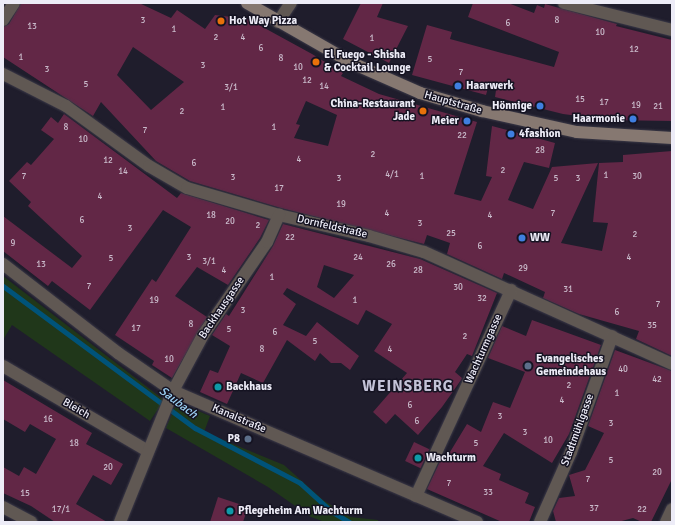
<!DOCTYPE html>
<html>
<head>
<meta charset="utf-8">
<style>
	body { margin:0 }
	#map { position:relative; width:675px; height:525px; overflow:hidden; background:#1f1d2c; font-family:Signika,sans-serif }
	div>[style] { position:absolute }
	.green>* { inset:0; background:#20371a }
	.stream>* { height:5px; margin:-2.5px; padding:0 2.5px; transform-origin:2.5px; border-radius:2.5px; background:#005379 }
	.building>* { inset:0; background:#622746; transform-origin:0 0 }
	.roads { filter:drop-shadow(0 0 1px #3c3a48) drop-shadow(0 0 1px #3c3a48) }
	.street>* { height:12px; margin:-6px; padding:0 6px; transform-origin:6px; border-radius:6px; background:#605853 }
	.secondary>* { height:12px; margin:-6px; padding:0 6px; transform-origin:6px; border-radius:6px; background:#867871 }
	.dots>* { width:11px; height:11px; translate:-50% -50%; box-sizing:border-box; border:2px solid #151322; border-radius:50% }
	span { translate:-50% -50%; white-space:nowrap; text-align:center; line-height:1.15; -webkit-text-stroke:3px #151322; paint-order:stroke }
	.number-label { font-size:9px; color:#cabbcb }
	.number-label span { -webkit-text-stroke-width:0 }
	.poi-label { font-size:11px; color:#edecf7; font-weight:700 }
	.left { translate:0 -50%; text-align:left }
	.right { translate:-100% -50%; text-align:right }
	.street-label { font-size:11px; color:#edecf7 }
	.water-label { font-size:12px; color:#9cd1f4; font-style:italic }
	.district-label { font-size:15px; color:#c3c2d7; font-weight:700; letter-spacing:1px }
	.frame { position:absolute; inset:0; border:4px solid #edecf7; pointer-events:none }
</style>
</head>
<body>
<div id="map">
	<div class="green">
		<div style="clip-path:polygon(3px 276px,164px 400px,150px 421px,12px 325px,3px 340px)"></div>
		<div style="clip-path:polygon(177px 402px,210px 416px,204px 432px,284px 465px,323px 500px,350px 517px,378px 520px,378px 522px,325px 522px,311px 517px,268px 487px,166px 428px)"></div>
	</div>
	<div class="stream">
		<div style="left:3px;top:286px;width:239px;rotate:36.5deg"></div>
		<div style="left:195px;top:428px;width:119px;rotate:27.6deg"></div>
		<div style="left:300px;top:483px;width:42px;rotate:42.1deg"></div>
		<div style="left:331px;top:511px;width:21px;rotate:31deg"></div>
	</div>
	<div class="building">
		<div style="clip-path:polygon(evenodd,21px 3px,139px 3px,171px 18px,177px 10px,205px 29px,215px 15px,248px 19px,312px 54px,343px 73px,341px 76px,379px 94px,477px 122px,454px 194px,481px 201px,492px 177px,486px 176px,492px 126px,555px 143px,549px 168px,524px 162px,508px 200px,533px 209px,552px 167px,598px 163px,561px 243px,602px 251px,608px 223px,593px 222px,599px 163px,623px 162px,623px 155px,672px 151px,672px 356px,636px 339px,639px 331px,579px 314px,543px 298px,545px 292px,504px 273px,502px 279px,447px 254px,450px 243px,427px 235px,424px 244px,281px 208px,190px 181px,156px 161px,101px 102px,93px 116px,3px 57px,3px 27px,9px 24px,21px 3px,133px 47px,184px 82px,151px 110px,117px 75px,133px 47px,21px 3px,306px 101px,337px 115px,328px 146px,294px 138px,300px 125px,296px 124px,306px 101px)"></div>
		<div style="clip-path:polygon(361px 3px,383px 3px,377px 17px,408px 26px,389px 63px,343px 39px)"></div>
		<div style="clip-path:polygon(473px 3px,508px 3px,534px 13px,537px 5px,544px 8px,545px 4px,617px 24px,616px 26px,672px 40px,672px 121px,608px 120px,563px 114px,495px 97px,496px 90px,488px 88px,486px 95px,412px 75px,427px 25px,452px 32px,450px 39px,554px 67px,559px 52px,468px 17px)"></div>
		<div style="clip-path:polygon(64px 114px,177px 198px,181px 193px,269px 220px,260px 238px,228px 285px,197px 267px,175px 296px,207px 317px,172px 378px,152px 365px,154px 361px,115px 335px,152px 279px,156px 282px,191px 227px,163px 210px,90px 310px,52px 281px,48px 286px,3px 251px,3px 216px,72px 268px,82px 256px,28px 206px,31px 202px,9px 181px,27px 162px,31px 165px,54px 139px,41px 130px,51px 117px,58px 123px)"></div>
		<div style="clip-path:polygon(evenodd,283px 224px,420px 259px,497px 293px,472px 356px,467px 354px,455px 372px,462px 378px,461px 380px,442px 407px,418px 435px,395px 414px,386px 424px,373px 412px,407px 373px,374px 351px,392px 324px,366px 310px,358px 325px,287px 288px,283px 294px,296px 304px,283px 325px,306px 336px,317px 322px,359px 356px,350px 370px,341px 363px,331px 363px,320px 353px,315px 361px,287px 340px,263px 383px,241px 373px,227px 404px,200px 392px,210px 370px,218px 373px,230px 346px,212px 335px,226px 314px,229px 316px,273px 246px,283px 224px,324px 265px,354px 275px,334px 298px,317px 287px,324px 265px)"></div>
		<div style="clip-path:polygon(532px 320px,601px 345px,569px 434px,552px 463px,504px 433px,483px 466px,501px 474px,499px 480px,529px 493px,525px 503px,535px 507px,529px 522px,502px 522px,427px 489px,443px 455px,447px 457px,467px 424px,481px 432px,493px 402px,510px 408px,525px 372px,488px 358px,502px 326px,526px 336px)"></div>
		<div style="clip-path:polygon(615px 350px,672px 371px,672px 479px,651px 522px,642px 522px,633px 518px,618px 522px,556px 522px,553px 511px,559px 498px,575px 496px,569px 475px,585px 470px,604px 433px,588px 426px)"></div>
		<div style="clip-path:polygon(3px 380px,92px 433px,86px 444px,123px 464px,111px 485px,93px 475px,76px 504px,107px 522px,55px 522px,31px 506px,3px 493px,3px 467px,19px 476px,24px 467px,36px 474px,56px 439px,30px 424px,25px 432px,3px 419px)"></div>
		<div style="left:414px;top:442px;width:17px;height:21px;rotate:25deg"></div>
		<div style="clip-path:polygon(218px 497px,248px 507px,243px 522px,210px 522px)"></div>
	</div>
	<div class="roads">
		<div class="street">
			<div style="left:564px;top:3px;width:111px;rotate:14deg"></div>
			<div style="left:3px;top:20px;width:20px;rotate:-57deg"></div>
			<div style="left:278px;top:22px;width:23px;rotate:-56deg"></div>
			<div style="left:3px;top:74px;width:71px;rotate:26.9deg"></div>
			<div style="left:66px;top:106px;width:102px;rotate:35.9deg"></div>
			<div style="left:149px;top:166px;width:44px;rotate:30.1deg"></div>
			<div style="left:187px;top:188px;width:96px;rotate:16.4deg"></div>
			<div style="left:279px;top:215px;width:92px;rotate:13.1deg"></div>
			<div style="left:369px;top:236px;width:57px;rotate:16.2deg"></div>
			<div style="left:424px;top:252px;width:272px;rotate:24.3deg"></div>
			<div style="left:3px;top:264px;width:145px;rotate:37.7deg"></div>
			<div style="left:118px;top:353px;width:67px;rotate:34.6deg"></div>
			<div style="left:173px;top:391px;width:331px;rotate:23.3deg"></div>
			<div style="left:3px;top:366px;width:168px;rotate:30.4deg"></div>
			<div style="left:416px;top:496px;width:227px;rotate:-65.2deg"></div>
			<div style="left:3px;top:507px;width:32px;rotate:28deg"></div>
			<div style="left:120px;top:522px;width:141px;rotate:-68deg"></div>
			<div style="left:173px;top:391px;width:64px;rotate:-61.8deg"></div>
			<div style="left:203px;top:335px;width:113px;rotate:-55.5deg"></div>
			<div style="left:267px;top:242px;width:30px;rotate:-66deg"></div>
			<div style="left:540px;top:522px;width:77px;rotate:-66.1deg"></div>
			<div style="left:571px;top:452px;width:123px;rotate:-70.5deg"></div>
			<div style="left:666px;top:522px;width:14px;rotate:-65deg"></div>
		</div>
		<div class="secondary">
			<div style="left:247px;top:3px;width:121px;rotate:29.7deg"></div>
			<div style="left:352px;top:63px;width:74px;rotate:23.8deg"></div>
			<div style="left:420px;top:93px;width:65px;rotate:16.2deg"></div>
			<div style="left:482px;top:111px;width:97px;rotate:12.5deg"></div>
			<div style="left:577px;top:132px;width:95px;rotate:3.6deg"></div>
		</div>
	</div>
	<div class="dots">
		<div style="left:221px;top:21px;background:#e8710a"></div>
		<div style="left:316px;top:62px;background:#e8710a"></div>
		<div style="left:458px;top:86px;background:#3f7fe0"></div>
		<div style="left:540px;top:106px;background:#3f7fe0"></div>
		<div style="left:423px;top:111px;background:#e8710a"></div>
		<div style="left:633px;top:119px;background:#3f7fe0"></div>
		<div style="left:467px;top:121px;background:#3f7fe0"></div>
		<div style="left:511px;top:134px;background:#3f7fe0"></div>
		<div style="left:522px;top:238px;background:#3f7fe0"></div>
		<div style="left:528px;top:366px;background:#5c6f8a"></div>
		<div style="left:218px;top:387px;background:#0f9aa8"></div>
		<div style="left:248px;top:439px;background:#5c6f8a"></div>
		<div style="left:418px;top:458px;background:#0f9aa8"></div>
		<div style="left:230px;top:511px;background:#0f9aa8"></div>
	</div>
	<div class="number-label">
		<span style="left:143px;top:21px">3</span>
		<span style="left:557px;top:21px">8</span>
		<span style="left:508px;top:24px">6</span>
		<span style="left:32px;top:27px">13</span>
		<span style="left:174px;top:30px">1</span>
		<span style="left:600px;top:33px">10</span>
		<span style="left:216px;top:38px">2</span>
		<span style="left:243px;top:38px">4</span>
		<span style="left:372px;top:39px">1</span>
		<span style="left:261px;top:49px">6</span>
		<span style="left:634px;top:50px">12</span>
		<span style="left:21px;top:58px">1</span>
		<span style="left:281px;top:59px">8</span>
		<span style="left:430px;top:60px">5</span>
		<span style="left:203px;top:66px">3</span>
		<span style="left:298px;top:68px">10</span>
		<span style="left:47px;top:70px">3</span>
		<span style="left:461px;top:73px">7</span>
		<span style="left:307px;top:81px">12</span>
		<span style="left:86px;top:85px">5</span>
		<span style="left:324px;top:87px">14</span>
		<span style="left:231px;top:88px">3/1</span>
		<span style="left:580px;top:100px">15</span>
		<span style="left:604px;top:103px">17</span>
		<span style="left:636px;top:106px">19</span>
		<span style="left:658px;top:107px">21</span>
		<span style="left:223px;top:108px">1</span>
		<span style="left:182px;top:112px">2</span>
		<span style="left:66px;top:128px">8</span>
		<span style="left:274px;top:128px">1</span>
		<span style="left:145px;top:131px">7</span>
		<span style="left:462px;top:136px">22</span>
		<span style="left:83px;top:140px">10</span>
		<span style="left:540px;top:151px">28</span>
		<span style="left:373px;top:155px">2</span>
		<span style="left:299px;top:160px">4</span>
		<span style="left:108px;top:161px">12</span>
		<span style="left:194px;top:164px">6</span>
		<span style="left:503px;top:171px">2</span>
		<span style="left:123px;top:172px">14</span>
		<span style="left:392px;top:175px">4/1</span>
		<span style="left:606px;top:176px">1</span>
		<span style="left:24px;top:177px">7</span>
		<span style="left:422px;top:177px">1</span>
		<span style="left:637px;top:177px">30</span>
		<span style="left:233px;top:178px">3</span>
		<span style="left:339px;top:179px">3</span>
		<span style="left:556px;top:179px">5</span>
		<span style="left:578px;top:179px">3</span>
		<span style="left:279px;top:189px">17</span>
		<span style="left:100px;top:197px">4</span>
		<span style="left:341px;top:205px">19</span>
		<span style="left:387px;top:214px">4</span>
		<span style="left:553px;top:214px">7</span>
		<span style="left:211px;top:216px">18</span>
		<span style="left:490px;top:216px">4</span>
		<span style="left:82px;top:221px">6</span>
		<span style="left:230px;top:222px">20</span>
		<span style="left:420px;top:224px">3</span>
		<span style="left:258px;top:226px">2</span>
		<span style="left:130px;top:229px">3</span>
		<span style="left:451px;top:234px">25</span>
		<span style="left:635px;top:235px">2</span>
		<span style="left:290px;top:238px">22</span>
		<span style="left:13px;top:244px">9</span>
		<span style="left:480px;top:247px">6</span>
		<span style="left:189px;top:258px">3</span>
		<span style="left:358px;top:258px">24</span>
		<span style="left:629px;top:258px">4</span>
		<span style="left:111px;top:259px">5</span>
		<span style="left:209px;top:262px">3/1</span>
		<span style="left:41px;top:265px">13</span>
		<span style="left:391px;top:265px">26</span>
		<span style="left:523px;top:269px">29</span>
		<span style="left:224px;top:271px">4</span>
		<span style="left:418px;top:271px">28</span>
		<span style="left:272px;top:278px">1</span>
		<span style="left:89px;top:287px">7</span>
		<span style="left:458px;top:288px">30</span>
		<span style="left:568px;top:290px">31</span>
		<span style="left:482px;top:299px">32</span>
		<span style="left:154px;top:301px">19</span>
		<span style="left:355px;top:301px">1</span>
		<span style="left:658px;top:305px">7</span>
		<span style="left:243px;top:311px">3</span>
		<span style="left:617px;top:313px">6</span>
		<span style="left:191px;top:325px">8</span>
		<span style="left:652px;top:326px">35</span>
		<span style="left:136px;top:329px">17</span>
		<span style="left:229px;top:330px">5</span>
		<span style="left:275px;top:333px">6</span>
		<span style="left:465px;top:337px">2</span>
		<span style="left:315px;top:342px">5</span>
		<span style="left:262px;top:350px">8</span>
		<span style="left:390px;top:350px">4</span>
		<span style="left:169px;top:360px">10</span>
		<span style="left:623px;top:370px">40</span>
		<span style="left:657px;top:380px">42</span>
		<span style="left:569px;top:386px">2</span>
		<span style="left:617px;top:394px">1</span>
		<span style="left:562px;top:401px">4</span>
		<span style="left:410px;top:406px">6</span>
		<span style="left:500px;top:417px">3</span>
		<span style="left:48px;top:420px">16</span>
		<span style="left:417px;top:422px">6</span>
		<span style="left:611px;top:424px">3</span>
		<span style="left:525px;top:433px">3</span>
		<span style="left:548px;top:441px">10</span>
		<span style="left:74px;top:444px">18</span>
		<span style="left:476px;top:444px">5</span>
		<span style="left:611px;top:461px">5</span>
		<span style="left:108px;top:468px">20</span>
		<span style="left:657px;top:473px">20</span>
		<span style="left:588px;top:480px">7</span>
		<span style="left:449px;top:484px">7</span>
		<span style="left:488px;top:493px">33</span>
		<span style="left:25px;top:494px">15</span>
		<span style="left:594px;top:509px">37</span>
		<span style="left:61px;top:510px">17/1</span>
		<span style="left:642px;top:510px">22</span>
	</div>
	<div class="poi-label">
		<span class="left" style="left:229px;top:21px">Hot Way Pizza</span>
		<span class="left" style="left:324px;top:62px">El Fuego - Shisha<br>&amp; Cocktail Lounge</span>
		<span class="left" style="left:466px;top:86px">Haarwerk</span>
		<span class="right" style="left:415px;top:111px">China-Restaurant<br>Jade</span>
		<span class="right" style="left:532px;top:106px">Hönnige</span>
		<span class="right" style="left:625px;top:119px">Haarmonie</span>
		<span class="right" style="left:459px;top:121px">Meier</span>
		<span class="left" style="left:519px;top:134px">4fashion</span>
		<span class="left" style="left:530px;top:238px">WW</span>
		<span class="left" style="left:536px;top:366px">Evangelisches<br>Gemeindehaus</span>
		<span class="left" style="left:226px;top:387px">Backhaus</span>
		<span class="right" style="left:240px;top:439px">P8</span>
		<span class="left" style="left:426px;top:458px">Wachturm</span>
		<span class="left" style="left:238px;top:511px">Pflegeheim Am Wachturm</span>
	</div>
	<div class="street-label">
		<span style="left:453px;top:103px;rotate:16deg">Hauptstraße</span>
		<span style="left:332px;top:227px;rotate:13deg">Dornfeldstraße</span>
		<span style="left:222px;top:308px;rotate:-56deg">Backhausgasse</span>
		<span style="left:484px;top:349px;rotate:-66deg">Wachturmgasse</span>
		<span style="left:76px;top:409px;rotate:30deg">Bleich</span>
		<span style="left:239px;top:419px;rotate:23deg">Kanalstraße</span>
		<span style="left:578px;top:430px;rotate:-70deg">Stadtmühlgasse</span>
	</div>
	<div class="water-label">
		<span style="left:178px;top:403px;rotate:37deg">Saubach</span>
	</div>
	<div class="district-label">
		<span style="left:408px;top:387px">WEINSBERG</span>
	</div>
	<div class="frame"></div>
</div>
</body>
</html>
